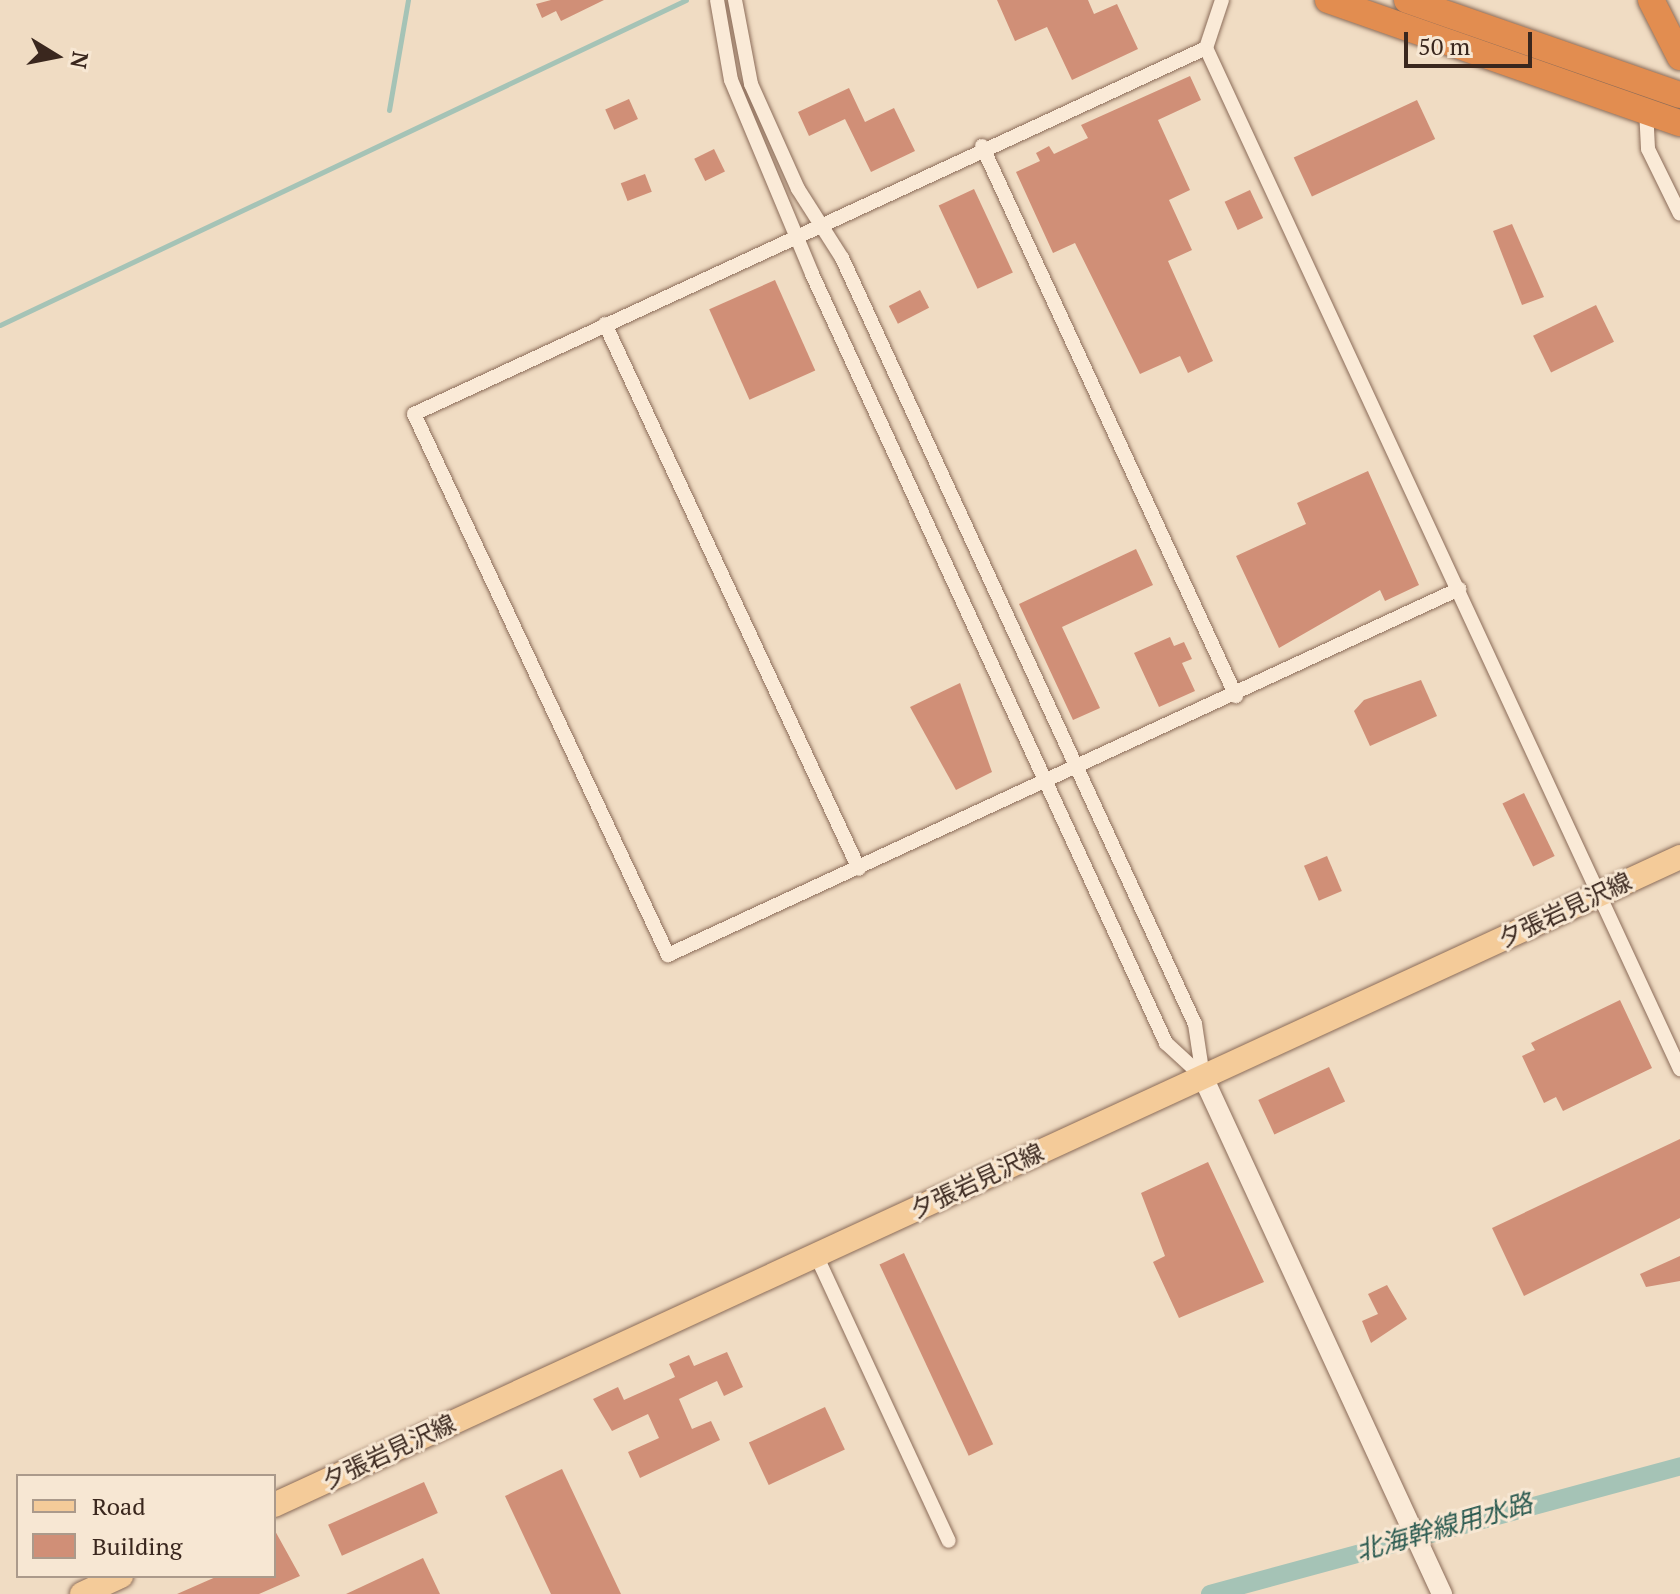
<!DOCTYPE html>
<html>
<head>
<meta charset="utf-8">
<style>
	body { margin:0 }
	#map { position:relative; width:1680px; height:1594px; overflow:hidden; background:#f0dcc3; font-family:"PT Serif","Noto Sans JP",serif }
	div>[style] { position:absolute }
	.stream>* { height:5px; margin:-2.5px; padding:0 2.5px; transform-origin:2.5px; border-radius:2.5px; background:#a5c3b6 }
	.canal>* { height:18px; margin:-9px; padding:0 9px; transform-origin:9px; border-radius:9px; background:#a5c3b6 }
	.building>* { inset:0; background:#d08f77; transform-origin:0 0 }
	.roads { filter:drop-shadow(0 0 2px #8b6c59) drop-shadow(0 0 2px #8b6c59) }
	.street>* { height:14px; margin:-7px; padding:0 7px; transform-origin:7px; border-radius:7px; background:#faead7 }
	.secondary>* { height:20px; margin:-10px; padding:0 10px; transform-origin:10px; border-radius:10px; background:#faead7 }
	.primary>* { height:24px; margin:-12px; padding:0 12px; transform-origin:12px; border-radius:12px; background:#f4cb99 }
	.highway>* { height:26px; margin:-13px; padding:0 13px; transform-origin:13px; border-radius:13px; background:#e28d50 }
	span { translate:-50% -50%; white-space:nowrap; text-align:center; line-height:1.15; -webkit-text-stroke:6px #f7e7d3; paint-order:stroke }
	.street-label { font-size:24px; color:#3a271e }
	.water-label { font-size:26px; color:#2c5b51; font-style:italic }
	.legend { position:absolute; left:16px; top:1474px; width:260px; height:104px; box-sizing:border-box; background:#f7e7d3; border:2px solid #ab9a8b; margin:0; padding:10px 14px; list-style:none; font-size:24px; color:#3a271e }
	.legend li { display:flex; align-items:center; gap:16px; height:40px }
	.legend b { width:40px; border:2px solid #ab9a8b }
	.north { position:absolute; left:16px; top:16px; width:80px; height:80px; -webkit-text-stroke:6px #f7e7d3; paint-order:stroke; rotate:100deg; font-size:22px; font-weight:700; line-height:32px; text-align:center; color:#3a271e }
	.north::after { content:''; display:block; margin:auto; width:28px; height:36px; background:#3a271e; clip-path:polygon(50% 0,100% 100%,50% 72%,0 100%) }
	.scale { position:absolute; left:1404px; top:32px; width:128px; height:36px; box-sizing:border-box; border:4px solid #3a271e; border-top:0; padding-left:10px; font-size:24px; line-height:28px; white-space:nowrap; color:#3a271e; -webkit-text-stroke:6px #f7e7d3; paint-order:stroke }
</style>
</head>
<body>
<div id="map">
	<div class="stream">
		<div style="left:389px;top:110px;width:112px;rotate:-80.2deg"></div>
		<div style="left:0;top:325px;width:759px;rotate:-25.35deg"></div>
	</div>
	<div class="canal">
		<div style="left:1210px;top:1594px;width:487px;rotate:-15.2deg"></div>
	</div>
	<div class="building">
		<div style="clip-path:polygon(551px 0,604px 0,561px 21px,556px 11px,542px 18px,536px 4px)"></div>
		<div style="clip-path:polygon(997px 0,1088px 0,1094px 14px,1117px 4px,1138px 49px,1072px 80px,1047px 27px,1015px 41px)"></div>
		<div style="clip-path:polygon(1190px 76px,1201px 100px,1158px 120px,1190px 190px,1169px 200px,1192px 250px,1168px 261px,1213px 361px,1188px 373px,1180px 356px,1140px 374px,1075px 243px,1053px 253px,1016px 172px,1040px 161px,1036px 153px,1049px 146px,1054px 154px,1088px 138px,1081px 125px)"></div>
		<div style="clip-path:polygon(849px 88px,865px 122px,894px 108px,915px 151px,871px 172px,845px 119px,809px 136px,798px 112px)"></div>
		<div style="left:629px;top:99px;width:22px;height:26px;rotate:66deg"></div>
		<div style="left:1417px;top:100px;width:43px;height:136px;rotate:65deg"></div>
		<div style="left:714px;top:149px;width:25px;height:22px;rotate:64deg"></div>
		<div style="left:645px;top:174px;width:19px;height:26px;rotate:69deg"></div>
		<div style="left:974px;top:189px;width:92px;height:39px;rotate:65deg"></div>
		<div style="left:1250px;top:190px;width:31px;height:28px;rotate:65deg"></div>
		<div style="clip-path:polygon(1512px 224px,1544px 297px,1522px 305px,1493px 231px)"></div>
		<div style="left:775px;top:280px;width:99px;height:72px;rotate:66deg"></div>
		<div style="left:920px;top:290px;width:20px;height:35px;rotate:63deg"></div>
		<div style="left:1596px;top:305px;width:41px;height:70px;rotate:64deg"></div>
		<div style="clip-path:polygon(1368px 471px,1419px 585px,1385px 601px,1380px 590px,1279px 648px,1236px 556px,1306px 524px,1297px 503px)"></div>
		<div style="clip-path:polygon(1136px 549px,1153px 585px,1062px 627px,1100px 708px,1073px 720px,1019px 604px)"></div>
		<div style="clip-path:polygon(1170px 637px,1174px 646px,1184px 642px,1192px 659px,1182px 663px,1195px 691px,1159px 707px,1134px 653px)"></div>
		<div style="clip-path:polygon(1421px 680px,1437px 716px,1370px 746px,1354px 711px,1364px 700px)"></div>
		<div style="clip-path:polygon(960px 683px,992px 772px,956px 790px,910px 707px)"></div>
		<div style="left:1524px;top:793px;width:70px;height:24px;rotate:64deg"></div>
		<div style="left:1327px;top:856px;width:38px;height:25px;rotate:67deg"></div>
		<div style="clip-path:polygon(1620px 1000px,1652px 1068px,1563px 1111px,1556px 1097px,1544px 1103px,1522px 1056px,1535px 1050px,1531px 1043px)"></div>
		<div style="left:1329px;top:1067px;width:38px;height:78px;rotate:65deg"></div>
		<div style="clip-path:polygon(1680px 1139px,1680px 1218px,1524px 1296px,1492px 1228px)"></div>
		<div style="clip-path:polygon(1208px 1162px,1264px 1282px,1179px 1318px,1153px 1262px,1165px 1256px,1141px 1193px)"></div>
		<div style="left:904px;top:1253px;width:211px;height:27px;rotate:65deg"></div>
		<div style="clip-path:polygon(1680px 1256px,1680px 1281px,1646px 1287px,1640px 1274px)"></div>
		<div style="clip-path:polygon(1387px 1285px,1407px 1319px,1371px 1343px,1362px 1321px,1378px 1314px,1368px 1294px)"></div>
		<div style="clip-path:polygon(727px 1352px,743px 1387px,724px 1396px,717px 1381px,679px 1399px,692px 1429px,711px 1421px,720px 1440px,640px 1478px,628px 1452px,659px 1438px,648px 1414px,612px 1431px,593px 1399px,618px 1387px,624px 1400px,675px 1377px,669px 1364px,689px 1355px,694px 1366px)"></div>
		<div style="left:825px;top:1407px;width:47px;height:84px;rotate:65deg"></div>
		<div style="clip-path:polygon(562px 1469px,621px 1594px,551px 1594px,505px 1496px)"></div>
		<div style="left:424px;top:1482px;width:34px;height:105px;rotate:66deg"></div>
		<div style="clip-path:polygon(274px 1529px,300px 1576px,259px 1594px,177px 1594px,218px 1576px,274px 1576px)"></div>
		<div style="clip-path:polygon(423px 1558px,440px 1594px,346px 1594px)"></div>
	</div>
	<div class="roads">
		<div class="street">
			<div style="left:717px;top:0;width:81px;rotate:80.1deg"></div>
			<div style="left:731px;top:80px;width:210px;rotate:67.3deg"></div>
			<div style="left:812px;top:274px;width:847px;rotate:65.28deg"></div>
			<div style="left:1166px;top:1043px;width:50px;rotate:42.6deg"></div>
			<div style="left:735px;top:0;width:86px;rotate:79.2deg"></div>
			<div style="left:751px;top:84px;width:115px;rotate:65.9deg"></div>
			<div style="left:798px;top:189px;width:82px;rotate:57.5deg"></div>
			<div style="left:842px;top:258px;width:843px;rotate:65.26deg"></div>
			<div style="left:1195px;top:1024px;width:54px;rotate:81.4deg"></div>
			<div style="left:1222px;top:0;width:51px;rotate:108.4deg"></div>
			<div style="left:1206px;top:48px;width:1126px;rotate:65.1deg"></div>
			<div style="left:1206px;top:48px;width:872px;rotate:155.2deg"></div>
			<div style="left:414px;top:414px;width:598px;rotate:64.85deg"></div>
			<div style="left:668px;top:955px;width:872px;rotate:-24.83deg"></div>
			<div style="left:1646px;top:109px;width:40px;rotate:87.1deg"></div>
			<div style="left:1648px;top:149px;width:72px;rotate:63.8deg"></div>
			<div style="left:982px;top:146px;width:606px;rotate:65.21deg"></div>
			<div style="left:605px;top:324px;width:601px;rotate:65.01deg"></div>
			<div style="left:816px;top:1255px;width:315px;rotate:65.1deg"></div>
		</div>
		<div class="secondary">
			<div style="left:1203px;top:1077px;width:570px;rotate:65.19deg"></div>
		</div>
		<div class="primary">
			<div style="left:274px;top:1505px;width:1548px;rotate:-24.74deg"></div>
			<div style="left:82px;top:1594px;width:43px;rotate:-24.8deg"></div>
		</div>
		<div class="highway">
			<div style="left:1328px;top:0;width:373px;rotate:19.3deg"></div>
			<div style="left:1407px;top:0;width:289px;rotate:19.2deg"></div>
			<div style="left:1651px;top:0;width:64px;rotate:63deg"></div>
		</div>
	</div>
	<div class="street-label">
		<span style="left:1565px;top:910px;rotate:-25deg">夕張岩見沢線</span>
		<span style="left:977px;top:1181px;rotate:-25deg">夕張岩見沢線</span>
		<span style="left:389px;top:1452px;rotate:-25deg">夕張岩見沢線</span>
	</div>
	<div class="water-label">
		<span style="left:1444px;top:1527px;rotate:-16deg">北海幹線用水路</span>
	</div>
	<ul class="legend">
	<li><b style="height:10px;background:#f4cb99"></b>Road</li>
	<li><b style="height:22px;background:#d08f77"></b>Building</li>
	</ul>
	<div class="north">N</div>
	<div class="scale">50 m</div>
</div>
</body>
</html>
